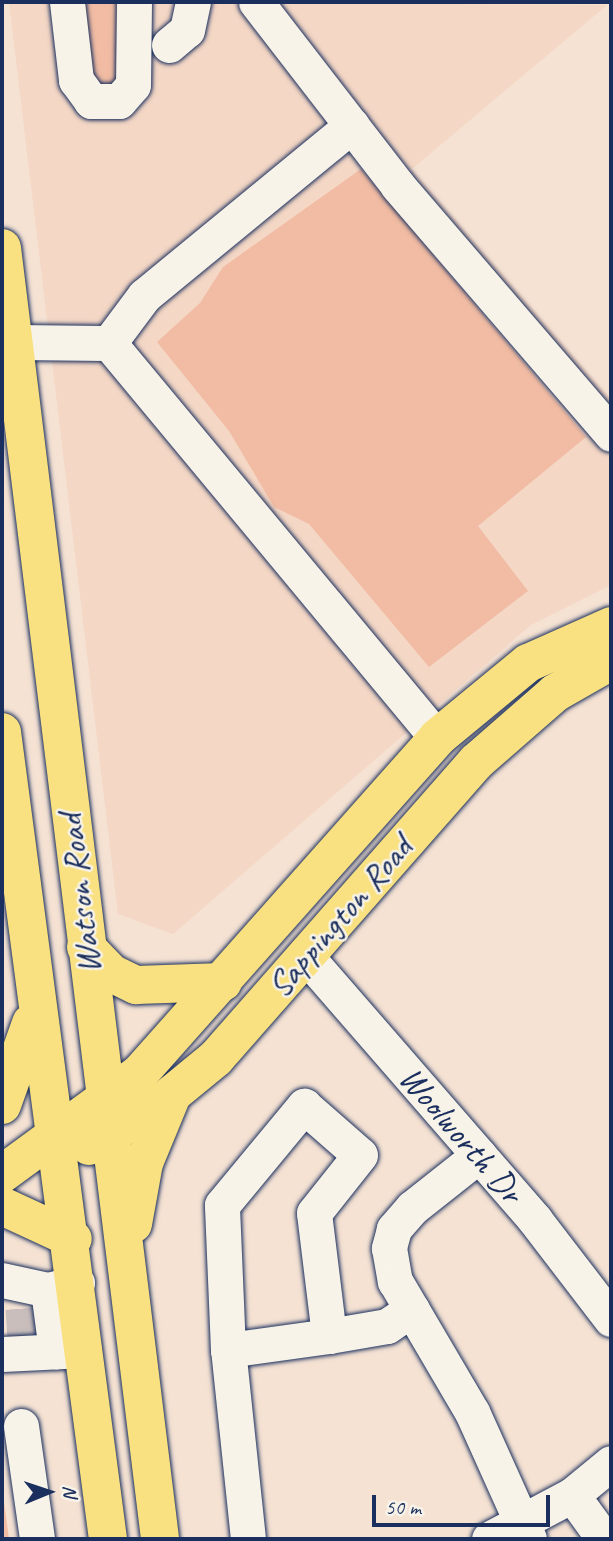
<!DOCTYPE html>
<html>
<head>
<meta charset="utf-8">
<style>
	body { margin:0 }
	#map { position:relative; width:613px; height:1541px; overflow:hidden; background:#f5e2d3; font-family:Caveat,sans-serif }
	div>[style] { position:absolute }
	.built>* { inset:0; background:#f4d7c5 }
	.building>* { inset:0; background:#f1bca3; transform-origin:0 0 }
	.minor-tunnel>* { height:35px; margin-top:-17.5px; transform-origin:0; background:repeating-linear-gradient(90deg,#c9bebc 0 35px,transparent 0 53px) }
	.roads { filter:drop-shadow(0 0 2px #1b2f5e) drop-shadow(0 0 2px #1b2f5e) }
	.minor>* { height:35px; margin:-17.5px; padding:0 17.5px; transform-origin:17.5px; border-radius:17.5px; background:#f7f3e8 }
	.major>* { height:38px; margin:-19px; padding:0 19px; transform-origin:19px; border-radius:19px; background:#f9e181 }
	span { translate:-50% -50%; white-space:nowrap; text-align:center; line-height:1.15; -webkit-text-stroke:5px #f7f3e8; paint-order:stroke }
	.street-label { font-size:35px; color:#1b2f5e }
	.frame { position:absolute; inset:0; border:4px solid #1b2f5e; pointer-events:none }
	.north { position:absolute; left:14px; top:1457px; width:70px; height:70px; -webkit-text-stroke:5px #f7f3e8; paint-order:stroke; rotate:88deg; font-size:19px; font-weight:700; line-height:28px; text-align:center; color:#1b2f5e }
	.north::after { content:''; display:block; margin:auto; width:24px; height:32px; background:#1b2f5e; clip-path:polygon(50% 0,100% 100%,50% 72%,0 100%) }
	.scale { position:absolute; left:372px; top:1495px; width:178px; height:32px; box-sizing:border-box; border:4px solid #1b2f5e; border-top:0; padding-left:9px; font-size:21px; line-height:24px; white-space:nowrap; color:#1b2f5e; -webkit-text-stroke:5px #f7f3e8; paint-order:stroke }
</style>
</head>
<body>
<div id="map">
	<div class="built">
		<div style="clip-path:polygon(9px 2px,607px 5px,412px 169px,611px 399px,611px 585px,531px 625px,173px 934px,118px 914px)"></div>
	</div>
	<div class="building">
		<div style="left:79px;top:2px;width:39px;height:87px"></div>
		<div style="clip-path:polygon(361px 169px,586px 437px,478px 526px,528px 591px,429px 667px,309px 524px,274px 507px,229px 431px,157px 342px,200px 303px,223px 267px)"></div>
		<div style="clip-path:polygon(2px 1494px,3px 1494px,9px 1539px,2px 1539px)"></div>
	</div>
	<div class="minor-tunnel">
		<div style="left:23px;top:1308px;width:29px;rotate:86deg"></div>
	</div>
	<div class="roads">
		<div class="minor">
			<div style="left:67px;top:2px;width:79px;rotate:83.4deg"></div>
			<div style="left:76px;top:80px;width:26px;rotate:54deg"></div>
			<div style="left:91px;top:101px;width:28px"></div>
			<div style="left:119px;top:101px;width:21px;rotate:-49deg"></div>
			<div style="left:133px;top:85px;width:83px;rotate:-89.3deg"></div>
			<div style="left:256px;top:2px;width:232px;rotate:52.3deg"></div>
			<div style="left:398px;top:186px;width:327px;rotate:49.3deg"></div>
			<div style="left:169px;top:45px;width:23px;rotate:-40deg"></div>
			<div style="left:187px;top:30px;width:29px;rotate:-78deg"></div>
			<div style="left:13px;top:342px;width:96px;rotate:0.6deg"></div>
			<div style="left:109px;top:343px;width:513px;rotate:50.29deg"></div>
			<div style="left:109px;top:343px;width:59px;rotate:-53.3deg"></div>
			<div style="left:144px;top:296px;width:269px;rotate:-39.4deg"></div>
			<div style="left:305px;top:955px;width:351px;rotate:49deg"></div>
			<div style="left:535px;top:1220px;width:125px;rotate:52.5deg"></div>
			<div style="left:479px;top:1155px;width:85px;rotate:141.7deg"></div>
			<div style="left:412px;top:1208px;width:28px;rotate:131deg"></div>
			<div style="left:394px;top:1229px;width:20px;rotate:105deg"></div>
			<div style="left:389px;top:1248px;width:34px;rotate:80deg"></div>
			<div style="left:395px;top:1281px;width:152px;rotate:59.6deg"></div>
			<div style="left:472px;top:1412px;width:139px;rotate:65.8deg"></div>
			<div style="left:2px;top:1280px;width:47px;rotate:12.3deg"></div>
			<div style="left:48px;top:1290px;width:30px;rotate:-14deg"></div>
			<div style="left:48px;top:1290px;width:62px;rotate:82.5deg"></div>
			<div style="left:228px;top:1350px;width:102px;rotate:-7.9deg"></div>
			<div style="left:2px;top:1354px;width:82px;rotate:-2.8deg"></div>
			<div style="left:21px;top:1426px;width:114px;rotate:81.9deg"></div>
			<div style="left:572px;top:1495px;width:54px;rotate:54deg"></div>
			<div style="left:248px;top:1539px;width:190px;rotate:-96deg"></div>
			<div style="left:228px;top:1350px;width:145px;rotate:-92.4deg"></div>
			<div style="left:222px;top:1205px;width:129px;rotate:-50.4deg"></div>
			<div style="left:304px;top:1106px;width:74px;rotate:41.2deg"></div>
			<div style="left:360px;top:1155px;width:74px;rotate:128.4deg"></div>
			<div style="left:314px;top:1213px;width:124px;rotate:83deg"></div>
			<div style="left:329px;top:1336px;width:59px;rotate:-9.8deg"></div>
			<div style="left:387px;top:1326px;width:30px;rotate:-34deg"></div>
			<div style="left:489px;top:1539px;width:94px;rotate:-27.9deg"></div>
			<div style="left:572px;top:1495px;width:50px;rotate:-39.4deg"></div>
		</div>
		<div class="major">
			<div style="left:2px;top:248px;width:1301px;rotate:83.02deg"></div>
			<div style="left:2px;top:732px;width:814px;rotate:82.52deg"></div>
			<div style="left:86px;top:947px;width:36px;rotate:46deg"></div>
			<div style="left:111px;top:973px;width:28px;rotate:26deg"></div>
			<div style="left:136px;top:985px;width:87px;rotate:-2deg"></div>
			<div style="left:2px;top:1105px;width:87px;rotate:-70.5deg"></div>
			<div style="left:89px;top:1146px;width:75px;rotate:-29.6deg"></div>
			<div style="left:154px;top:1109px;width:80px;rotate:-39.4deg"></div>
			<div style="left:216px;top:1058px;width:394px;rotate:-48.7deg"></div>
			<div style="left:476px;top:762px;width:105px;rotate:-41.1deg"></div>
			<div style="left:555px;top:693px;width:64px;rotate:-29.7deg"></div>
			<div style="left:2px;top:1174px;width:171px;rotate:-36.2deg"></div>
			<div style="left:140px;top:1073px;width:448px;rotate:-48.4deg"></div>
			<div style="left:437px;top:738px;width:118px;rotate:-39.5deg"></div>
			<div style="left:528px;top:663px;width:91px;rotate:-24deg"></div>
			<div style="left:2px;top:1206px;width:78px;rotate:24.9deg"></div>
			<div style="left:133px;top:1224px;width:62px;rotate:-79.8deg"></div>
			<div style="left:144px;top:1163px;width:74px;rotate:-67.6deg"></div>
		</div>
	</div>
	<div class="street-label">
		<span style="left:80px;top:894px;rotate:-97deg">Watson Road</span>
		<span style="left:340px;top:917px;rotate:-49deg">Sappington Road</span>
		<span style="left:461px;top:1135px;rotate:49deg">Woolworth Dr</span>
	</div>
	<div class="frame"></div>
	<div class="north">N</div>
	<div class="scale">50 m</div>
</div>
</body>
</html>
